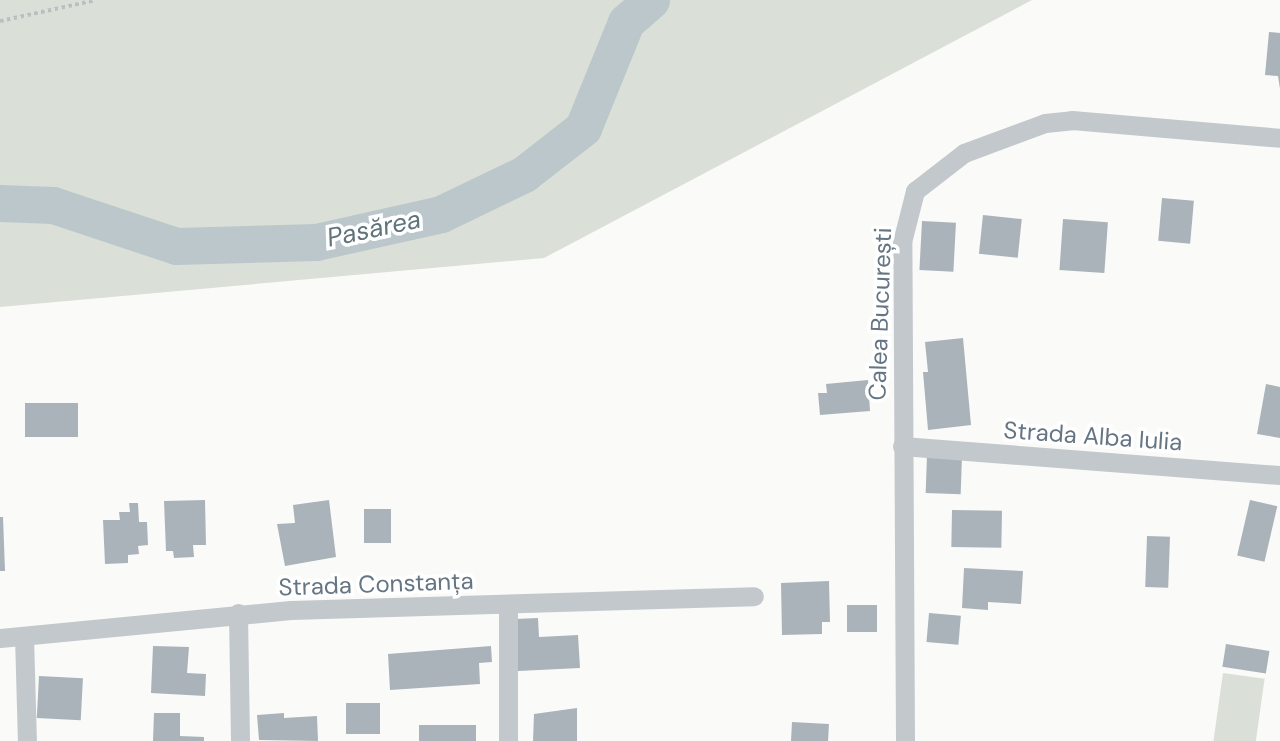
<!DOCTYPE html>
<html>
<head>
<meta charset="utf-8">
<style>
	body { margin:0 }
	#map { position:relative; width:1280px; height:741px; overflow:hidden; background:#fafaf8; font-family:"DM Sans",sans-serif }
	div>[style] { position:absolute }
	.green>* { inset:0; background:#dadfd7; transform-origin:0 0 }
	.river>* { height:37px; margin:-18.5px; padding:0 18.5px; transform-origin:18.5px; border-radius:18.5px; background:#bcc7cc }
	.building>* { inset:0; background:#aab3b9; transform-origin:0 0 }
	.path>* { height:3.5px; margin-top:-1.75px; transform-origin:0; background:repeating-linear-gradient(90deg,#bbbfc2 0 3.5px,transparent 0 7px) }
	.minor>* { height:19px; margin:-9.5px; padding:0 9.5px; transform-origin:9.5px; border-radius:9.5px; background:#c3c8cc }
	span { translate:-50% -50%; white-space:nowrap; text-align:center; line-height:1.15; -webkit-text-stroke:7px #fff; paint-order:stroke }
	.street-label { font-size:24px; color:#657583 }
	.water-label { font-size:26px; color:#60747c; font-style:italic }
</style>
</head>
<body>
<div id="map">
	<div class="green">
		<div style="clip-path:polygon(0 0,1032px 0,544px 258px,0 307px)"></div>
		<div style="left:1223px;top:673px;width:42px;height:69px;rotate:8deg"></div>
	</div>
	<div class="river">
		<div style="left:0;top:203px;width:53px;rotate:2.2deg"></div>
		<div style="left:53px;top:205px;width:130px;rotate:18.4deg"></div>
		<div style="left:176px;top:246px;width:140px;rotate:-1.6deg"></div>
		<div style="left:316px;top:242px;width:128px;rotate:-12.6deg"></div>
		<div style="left:441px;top:214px;width:92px;rotate:-25.7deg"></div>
		<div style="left:524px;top:174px;width:75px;rotate:-37.9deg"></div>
		<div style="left:583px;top:128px;width:114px;rotate:-67.9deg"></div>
		<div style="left:626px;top:22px;width:33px;rotate:-41deg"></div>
	</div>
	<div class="building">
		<div style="clip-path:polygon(1269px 32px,1280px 33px,1280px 89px,1278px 76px,1265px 75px)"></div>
		<div style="left:1162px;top:198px;width:32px;height:43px;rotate:5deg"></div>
		<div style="left:983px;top:215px;width:39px;height:39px;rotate:6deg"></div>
		<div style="left:1063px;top:219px;width:45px;height:51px;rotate:4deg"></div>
		<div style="left:922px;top:221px;width:34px;height:49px;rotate:3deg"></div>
		<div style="clip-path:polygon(963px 338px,971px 425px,928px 430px,923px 372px,928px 372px,925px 342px)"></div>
		<div style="clip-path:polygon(868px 380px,870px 411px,820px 415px,818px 393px,827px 393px,826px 384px)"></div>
		<div style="clip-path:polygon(1266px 384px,1280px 387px,1280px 438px,1257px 434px)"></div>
		<div style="left:25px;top:403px;width:53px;height:34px"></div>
		<div style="left:927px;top:455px;width:35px;height:38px;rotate:2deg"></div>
		<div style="clip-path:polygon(205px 500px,206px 545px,193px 545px,194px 557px,174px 558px,173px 551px,166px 551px,164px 501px)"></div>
		<div style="clip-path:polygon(329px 500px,336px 557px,285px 566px,277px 524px,295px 523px,293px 505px)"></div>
		<div style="left:1250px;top:500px;width:28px;height:57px;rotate:13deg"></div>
		<div style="clip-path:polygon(129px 503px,138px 503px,139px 522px,147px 522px,148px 545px,138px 546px,139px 554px,128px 555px,128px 563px,105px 564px,103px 520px,120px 520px,119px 512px,130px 512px)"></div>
		<div style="left:364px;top:509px;width:27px;height:34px"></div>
		<div style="left:952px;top:510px;width:50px;height:37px;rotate:1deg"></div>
		<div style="clip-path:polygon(0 517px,3px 517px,5px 571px,0 571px)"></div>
		<div style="left:1147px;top:536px;width:23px;height:51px;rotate:2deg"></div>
		<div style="clip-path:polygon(964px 568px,1023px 571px,1021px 604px,988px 602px,988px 610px,962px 608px)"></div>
		<div style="clip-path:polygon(829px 581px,830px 622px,822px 622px,822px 634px,782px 635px,781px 583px)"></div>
		<div style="left:847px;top:605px;width:30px;height:27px"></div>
		<div style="left:929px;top:613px;width:32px;height:29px;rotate:5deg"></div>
		<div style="clip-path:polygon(538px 618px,539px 637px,578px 635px,580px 668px,518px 671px,515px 619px)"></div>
		<div style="left:1226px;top:644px;width:44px;height:23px;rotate:9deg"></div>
		<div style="clip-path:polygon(153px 646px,189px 647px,187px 673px,206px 674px,205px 696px,151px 693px)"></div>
		<div style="clip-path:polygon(491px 646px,492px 662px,479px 663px,480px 684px,390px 690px,388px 654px)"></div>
		<div style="left:39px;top:676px;width:44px;height:42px;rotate:3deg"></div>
		<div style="left:346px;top:703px;width:34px;height:31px"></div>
		<div style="clip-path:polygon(577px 708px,577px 741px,533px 741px,534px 714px)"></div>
		<div style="clip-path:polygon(154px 713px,180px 713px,180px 736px,204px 737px,204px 741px,153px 741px)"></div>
		<div style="clip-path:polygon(284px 713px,284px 718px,317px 716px,318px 741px,259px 740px,257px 715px)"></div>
		<div style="left:792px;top:722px;width:37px;height:19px;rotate:3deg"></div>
		<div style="left:419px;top:725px;width:57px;height:16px"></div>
	</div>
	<div class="path">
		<div style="left:0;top:21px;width:98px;rotate:-12.3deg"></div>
	</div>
	<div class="minor">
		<div style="left:902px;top:446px;width:379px;rotate:4.4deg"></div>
		<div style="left:238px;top:613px;width:128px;rotate:89.1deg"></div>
		<div style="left:24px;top:636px;width:105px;rotate:88.4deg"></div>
		<div style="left:0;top:638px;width:292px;rotate:-5.5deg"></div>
		<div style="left:291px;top:610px;width:463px;rotate:-1.7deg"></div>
		<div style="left:508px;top:741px;width:136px;rotate:-90deg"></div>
		<div style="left:905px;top:741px;width:499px;rotate:-90.3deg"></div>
		<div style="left:902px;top:242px;width:53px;rotate:-75.7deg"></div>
		<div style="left:915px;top:191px;width:62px;rotate:-37.8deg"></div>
		<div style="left:964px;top:153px;width:86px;rotate:-20.3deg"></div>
		<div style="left:1045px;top:123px;width:27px;rotate:-6deg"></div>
		<div style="left:1072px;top:120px;width:209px;rotate:4.9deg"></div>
	</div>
	<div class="street-label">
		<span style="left:880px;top:314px;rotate:-88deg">Calea București</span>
		<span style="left:1093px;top:436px;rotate:4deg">Strada Alba Iulia</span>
		<span style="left:376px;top:584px;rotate:-2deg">Strada Constanța</span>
	</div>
	<div class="water-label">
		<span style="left:374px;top:229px;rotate:-12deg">Pasărea</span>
	</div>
</div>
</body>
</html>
